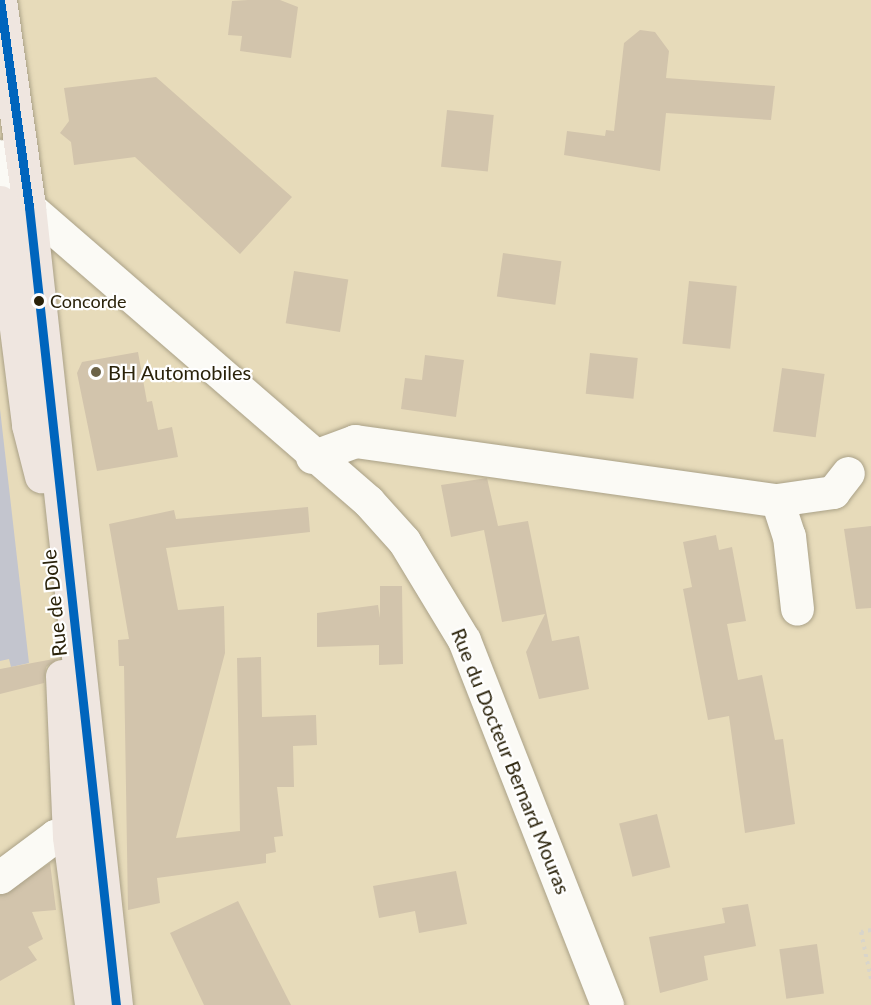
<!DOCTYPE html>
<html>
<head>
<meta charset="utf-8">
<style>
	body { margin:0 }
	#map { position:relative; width:871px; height:1005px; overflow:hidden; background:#e7dbba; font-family:Lato,sans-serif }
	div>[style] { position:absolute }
	.green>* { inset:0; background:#c3c5ce }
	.building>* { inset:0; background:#d2c4ac; transform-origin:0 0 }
	.path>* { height:4px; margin-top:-2px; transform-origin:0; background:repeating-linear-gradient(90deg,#d9d5ca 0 3px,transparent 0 7.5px) }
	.roads { filter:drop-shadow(0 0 2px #aaa187) drop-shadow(0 0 2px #aaa187) }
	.minor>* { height:33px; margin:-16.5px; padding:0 16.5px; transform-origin:16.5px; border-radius:16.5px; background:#fbfaf5 }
	.major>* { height:33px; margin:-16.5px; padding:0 16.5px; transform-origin:16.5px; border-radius:16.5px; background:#efe6e0 }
	.bus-1>* { height:9px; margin:-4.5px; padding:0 4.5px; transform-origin:4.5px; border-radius:4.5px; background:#0065bd }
	.dots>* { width:16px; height:16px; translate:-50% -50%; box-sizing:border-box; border:3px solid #fff; border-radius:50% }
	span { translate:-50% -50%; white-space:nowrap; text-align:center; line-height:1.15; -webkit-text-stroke:4.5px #fff; paint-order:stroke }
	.bus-label { font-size:18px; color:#2a220a }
	.left { translate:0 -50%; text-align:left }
	.poi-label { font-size:20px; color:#2a220a }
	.street-label { font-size:20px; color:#2a220a }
</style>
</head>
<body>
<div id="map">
	<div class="green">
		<div style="clip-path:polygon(0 409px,29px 663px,11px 667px,9px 659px,0 661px)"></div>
	</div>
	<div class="building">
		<div style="clip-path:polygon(248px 0,280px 0,298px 7px,291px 58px,240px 51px,242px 36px,228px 35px,232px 1px)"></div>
		<div style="clip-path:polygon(640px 30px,655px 32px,669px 51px,666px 78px,775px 86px,771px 120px,666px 113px,660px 171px,564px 155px,567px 131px,605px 136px,606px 130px,614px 131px,624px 43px)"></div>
		<div style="clip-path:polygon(156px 77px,292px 197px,240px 254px,135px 157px,74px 165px,71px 142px,60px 133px,69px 121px,64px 88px)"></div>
		<div style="left:447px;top:110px;width:47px;height:57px;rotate:6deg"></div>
		<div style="left:503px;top:253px;width:59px;height:44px;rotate:8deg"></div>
		<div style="left:294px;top:271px;width:55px;height:53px;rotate:9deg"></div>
		<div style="left:689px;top:281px;width:48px;height:63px;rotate:6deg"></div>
		<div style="clip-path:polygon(138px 352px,147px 402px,152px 401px,158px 430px,172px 427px,178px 457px,97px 471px,77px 373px,82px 362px)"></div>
		<div style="left:590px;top:353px;width:48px;height:41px;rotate:6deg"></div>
		<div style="clip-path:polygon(425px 355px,464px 360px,456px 417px,401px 409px,405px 378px,422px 380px)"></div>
		<div style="left:782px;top:368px;width:43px;height:64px;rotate:8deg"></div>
		<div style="clip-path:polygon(487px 478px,498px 526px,528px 521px,552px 641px,579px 636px,589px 689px,539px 699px,526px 652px,545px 614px,502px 622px,484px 530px,451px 537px,441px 485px)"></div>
		<div style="clip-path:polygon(308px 507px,310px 532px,166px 548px,178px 610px,224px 606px,225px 653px,176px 838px,240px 831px,237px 658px,261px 657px,262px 717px,316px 715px,317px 745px,293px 746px,294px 787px,277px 787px,283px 836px,274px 837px,276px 852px,266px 854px,266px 863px,157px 878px,160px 903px,128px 910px,124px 666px,119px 666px,118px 640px,129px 639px,109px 524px,174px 510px,176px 519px)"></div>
		<div style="clip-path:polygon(871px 526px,871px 608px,856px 609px,844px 529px)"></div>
		<div style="clip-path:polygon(716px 535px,719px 550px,732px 547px,746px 621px,727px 624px,738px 680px,762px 675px,775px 740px,783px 739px,795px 824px,745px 833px,729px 716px,708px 720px,683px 589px,692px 587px,683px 542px)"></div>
		<div style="clip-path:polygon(380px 586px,402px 586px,403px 664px,379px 665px,379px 645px,317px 647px,317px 613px,378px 605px,380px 618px)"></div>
		<div style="clip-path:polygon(59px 658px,46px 667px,44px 683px,0 694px,0 669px)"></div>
		<div style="left:657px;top:814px;width:55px;height:39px;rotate:76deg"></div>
		<div style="clip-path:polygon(50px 863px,56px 910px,32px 912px,43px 939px,28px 947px,37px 960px,0 981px,0 895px)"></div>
		<div style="clip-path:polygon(456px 871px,467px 924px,419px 933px,415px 911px,379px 918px,373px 886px)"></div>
		<div style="clip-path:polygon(238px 901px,291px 1005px,204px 1005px,170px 933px)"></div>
		<div style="clip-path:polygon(748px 904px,756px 946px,704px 956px,708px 980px,660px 993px,649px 937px,725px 923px,722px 908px)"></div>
		<div style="left:817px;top:944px;width:50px;height:38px;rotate:82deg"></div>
	</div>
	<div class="path">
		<div style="left:871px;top:930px;width:10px;rotate:169deg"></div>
		<div style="left:861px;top:932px;width:48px;rotate:78deg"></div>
	</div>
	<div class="roads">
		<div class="minor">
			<div style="left:0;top:156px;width:43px;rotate:68.2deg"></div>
			<div style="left:16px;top:196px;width:466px;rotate:40.9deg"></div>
			<div style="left:368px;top:501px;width:54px;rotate:48deg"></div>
			<div style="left:404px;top:541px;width:116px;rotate:58.8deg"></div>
			<div style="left:464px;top:640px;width:392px;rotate:68.6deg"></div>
			<div style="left:312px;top:457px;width:46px;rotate:-20.4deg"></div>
			<div style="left:355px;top:441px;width:426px;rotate:8deg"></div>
			<div style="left:777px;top:500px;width:57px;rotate:-8.1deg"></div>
			<div style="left:833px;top:492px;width:24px;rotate:-52deg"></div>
			<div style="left:777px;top:500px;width:38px;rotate:72deg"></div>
			<div style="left:789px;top:536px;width:73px;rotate:83.7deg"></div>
			<div style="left:0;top:877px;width:69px;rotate:-36.7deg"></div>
			<div style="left:55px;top:836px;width:22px;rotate:8deg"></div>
			<div style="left:77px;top:839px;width:18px;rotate:61deg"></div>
		</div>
		<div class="major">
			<div style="left:0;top:0;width:209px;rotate:82deg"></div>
			<div style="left:29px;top:207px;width:803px;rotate:83.78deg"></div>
			<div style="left:0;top:202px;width:225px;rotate:82.8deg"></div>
			<div style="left:28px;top:425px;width:53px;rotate:75.7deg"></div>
			<div style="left:62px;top:676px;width:161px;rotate:87.5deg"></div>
			<div style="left:69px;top:837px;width:169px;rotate:82.5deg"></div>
		</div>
	</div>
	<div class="bus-1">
		<div style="left:0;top:0;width:209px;rotate:82deg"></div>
		<div style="left:29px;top:207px;width:803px;rotate:83.78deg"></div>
	</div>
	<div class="dots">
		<div style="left:39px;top:301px;background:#2a220a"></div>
		<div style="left:96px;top:372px;background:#6c6348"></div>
	</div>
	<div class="bus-label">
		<span class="left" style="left:50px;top:301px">Concorde</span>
	</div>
	<div class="poi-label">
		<span class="left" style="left:108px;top:372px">BH Automobiles</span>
	</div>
	<div class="street-label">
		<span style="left:54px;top:603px;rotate:-96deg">Rue de Dole</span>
		<span style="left:511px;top:761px;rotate:68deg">Rue du Docteur Bernard Mouras</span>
	</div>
</div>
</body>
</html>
